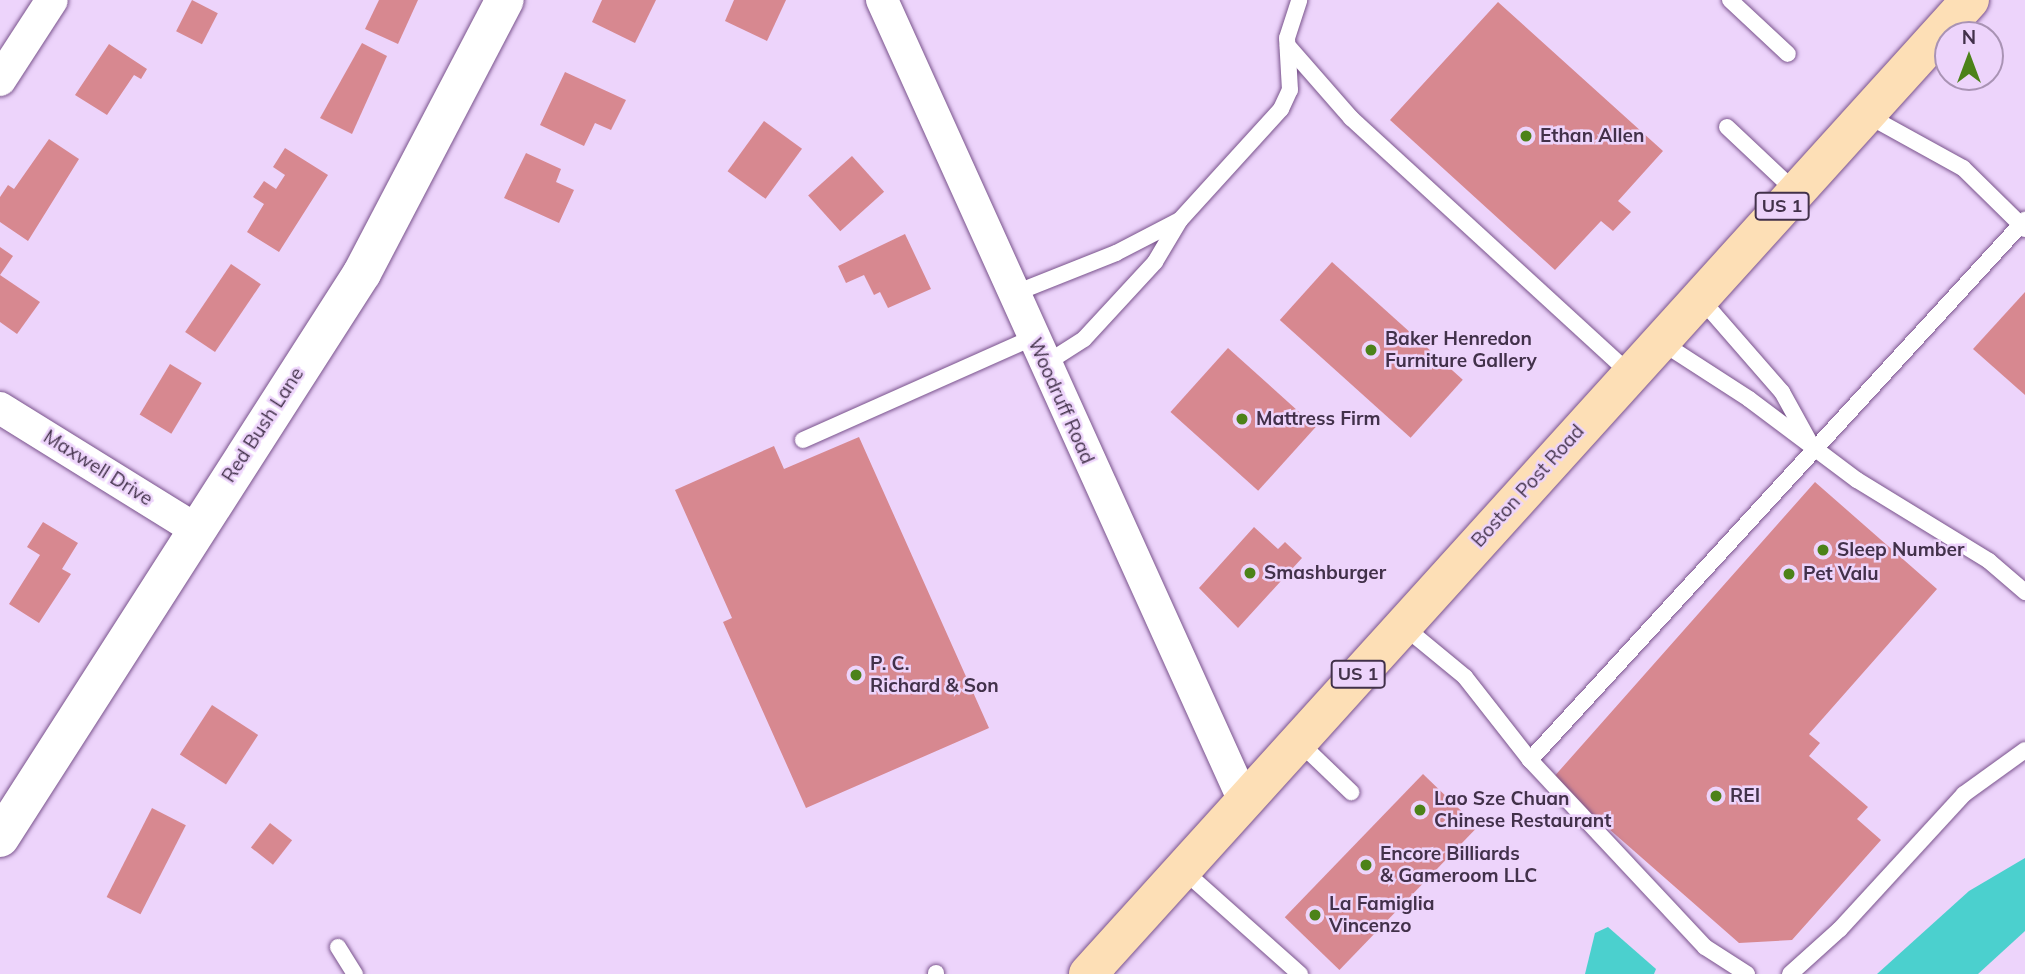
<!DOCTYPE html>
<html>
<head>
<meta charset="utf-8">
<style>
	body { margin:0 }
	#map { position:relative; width:2025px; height:974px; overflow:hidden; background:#edd4fb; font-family:Mulish,sans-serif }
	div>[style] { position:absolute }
	.water>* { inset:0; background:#4bd0ce }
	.building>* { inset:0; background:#d78890; transform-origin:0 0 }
	.roads { filter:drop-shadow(0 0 2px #79538c) drop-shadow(0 0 2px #79538c) }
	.service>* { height:16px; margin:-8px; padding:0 8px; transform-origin:8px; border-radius:8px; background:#fff }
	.minor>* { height:32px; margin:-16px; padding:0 16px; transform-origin:16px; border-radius:16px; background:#fff }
	.tertiary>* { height:38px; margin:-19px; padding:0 19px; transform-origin:19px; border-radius:19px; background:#fff }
	.primary>* { height:38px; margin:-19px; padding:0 19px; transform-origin:19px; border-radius:19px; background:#fddfb6 }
	.dots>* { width:19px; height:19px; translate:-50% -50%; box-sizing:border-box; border:4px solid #edd4fb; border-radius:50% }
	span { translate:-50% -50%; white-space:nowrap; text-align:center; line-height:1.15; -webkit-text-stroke:5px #edd4fb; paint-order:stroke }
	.shield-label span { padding:2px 5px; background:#edd4fb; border:2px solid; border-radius:5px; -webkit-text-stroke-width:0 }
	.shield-label { font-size:18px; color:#42314a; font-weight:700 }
	.poi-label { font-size:19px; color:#42314a; font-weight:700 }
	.left { translate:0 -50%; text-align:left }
	.street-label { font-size:19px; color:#42314a }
	.north { position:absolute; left:1934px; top:21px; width:70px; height:70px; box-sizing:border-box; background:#edd4fb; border:2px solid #a993b4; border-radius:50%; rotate:0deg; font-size:19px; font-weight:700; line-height:28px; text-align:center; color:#42314a }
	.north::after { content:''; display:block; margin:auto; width:24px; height:32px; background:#4c8219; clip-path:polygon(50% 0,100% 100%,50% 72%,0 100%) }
</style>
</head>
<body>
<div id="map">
	<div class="water">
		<div style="clip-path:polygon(2025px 858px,2025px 931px,1978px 974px,1877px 974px,1969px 891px)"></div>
		<div style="clip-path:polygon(1608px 927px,1656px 969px,1654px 974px,1585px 974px,1595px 933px)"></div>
	</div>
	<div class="building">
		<div style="left:192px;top:0;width:29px;height:35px;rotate:27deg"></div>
		<div style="clip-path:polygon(379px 0,418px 0,398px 44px,365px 29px)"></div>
		<div style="clip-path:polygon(602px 0,656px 0,635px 43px,592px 22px)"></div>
		<div style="clip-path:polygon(734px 0,786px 0,767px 41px,725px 21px)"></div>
		<div style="clip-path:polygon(1498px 2px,1663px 151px,1618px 201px,1631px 212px,1613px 231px,1601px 221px,1555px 270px,1390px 120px)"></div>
		<div style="clip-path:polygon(362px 43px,387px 56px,352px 134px,320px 118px)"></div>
		<div style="clip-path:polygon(109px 44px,147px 69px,141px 79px,134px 75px,107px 115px,75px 95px)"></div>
		<div style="clip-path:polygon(565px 72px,626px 100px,611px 130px,595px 123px,584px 146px,540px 125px)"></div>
		<div style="left:764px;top:121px;width:47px;height:62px;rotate:36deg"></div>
		<div style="clip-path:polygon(49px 139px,79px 159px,28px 241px,0 222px,0 197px,8px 185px,14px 189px)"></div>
		<div style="clip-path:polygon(285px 148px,328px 175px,279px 252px,247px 232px,264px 204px,253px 197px,264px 181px,276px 189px,285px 175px,273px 167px)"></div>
		<div style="clip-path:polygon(526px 153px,561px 169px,556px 182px,574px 190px,559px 223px,504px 198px)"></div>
		<div style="left:852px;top:156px;width:48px;height:59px;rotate:48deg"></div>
		<div style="clip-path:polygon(905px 234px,931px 289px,888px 308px,880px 292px,874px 295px,864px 275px,846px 283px,838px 266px)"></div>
		<div style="clip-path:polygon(0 247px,13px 256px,0 275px)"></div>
		<div style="left:1332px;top:262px;width:176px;height:78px;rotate:42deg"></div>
		<div style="left:231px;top:264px;width:36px;height:82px;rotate:34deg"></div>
		<div style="clip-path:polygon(0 275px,40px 302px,17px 334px,0 322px)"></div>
		<div style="clip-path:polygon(2025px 292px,2025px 395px,1973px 349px)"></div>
		<div style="left:1228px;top:348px;width:118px;height:86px;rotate:42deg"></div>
		<div style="left:170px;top:364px;width:37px;height:59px;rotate:31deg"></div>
		<div style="clip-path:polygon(859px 437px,989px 728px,806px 808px,723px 622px,732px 618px,675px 490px,774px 446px,784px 469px)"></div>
		<div style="clip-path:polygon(1815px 482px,1937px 589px,1809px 734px,1820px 743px,1809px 756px,1868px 807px,1857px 819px,1881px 840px,1792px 940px,1739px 943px,1552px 779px)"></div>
		<div style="clip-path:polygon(43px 522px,78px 543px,62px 569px,71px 574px,39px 623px,9px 604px,40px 555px,27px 547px)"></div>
		<div style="clip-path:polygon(1254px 527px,1278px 549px,1285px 542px,1302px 558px,1238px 628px,1199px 588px)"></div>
		<div style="left:212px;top:705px;width:55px;height:59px;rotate:33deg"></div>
		<div style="left:1423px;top:774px;width:76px;height:199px;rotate:44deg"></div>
		<div style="left:152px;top:808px;width:38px;height:100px;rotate:27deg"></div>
		<div style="left:270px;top:823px;width:28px;height:31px;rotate:38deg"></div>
	</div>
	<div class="roads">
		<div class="service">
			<div style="left:1730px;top:0;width:79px;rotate:43deg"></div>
			<div style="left:1288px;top:46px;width:96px;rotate:48.8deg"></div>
			<div style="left:1351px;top:118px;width:377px;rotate:42.5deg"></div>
			<div style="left:1865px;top:114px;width:112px;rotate:28.9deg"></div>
			<div style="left:1963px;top:168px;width:87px;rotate:44.5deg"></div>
			<div style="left:1727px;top:127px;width:93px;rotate:43.3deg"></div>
			<div style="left:1013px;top:294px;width:111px;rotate:-21.7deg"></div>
			<div style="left:1116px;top:253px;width:72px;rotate:-27.3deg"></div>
			<div style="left:1700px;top:298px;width:125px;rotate:48.9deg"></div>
			<div style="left:1782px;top:392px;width:56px;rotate:61.1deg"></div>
			<div style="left:1661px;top:342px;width:105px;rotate:32.9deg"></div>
			<div style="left:1749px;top:399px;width:135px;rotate:36.9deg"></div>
			<div style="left:1857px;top:480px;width:155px;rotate:31.5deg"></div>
			<div style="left:1989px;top:561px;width:48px;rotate:40.7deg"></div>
			<div style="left:1045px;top:364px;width:46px;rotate:-32.7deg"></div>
			<div style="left:1084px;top:339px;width:105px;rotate:-47.3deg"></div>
			<div style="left:1155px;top:262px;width:49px;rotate:-59.2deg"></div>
			<div style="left:1180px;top:220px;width:150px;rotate:-47.7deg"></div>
			<div style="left:1281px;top:109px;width:21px;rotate:-65deg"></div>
			<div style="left:1290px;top:90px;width:52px;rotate:-93.3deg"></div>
			<div style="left:1287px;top:38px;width:40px;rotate:-72deg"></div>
			<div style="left:803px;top:440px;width:251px;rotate:-24deg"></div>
			<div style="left:1402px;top:625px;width:82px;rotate:39.5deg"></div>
			<div style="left:1465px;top:677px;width:105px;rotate:51.9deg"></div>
			<div style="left:1530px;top:760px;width:256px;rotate:46.9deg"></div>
			<div style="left:1705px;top:947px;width:50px;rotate:32.7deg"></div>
			<div style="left:1298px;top:741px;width:74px;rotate:43.9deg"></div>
			<div style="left:1530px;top:760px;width:733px;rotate:-47.49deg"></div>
			<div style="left:1182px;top:869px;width:158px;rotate:41.7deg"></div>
			<div style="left:338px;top:947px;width:32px;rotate:58deg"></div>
			<div style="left:936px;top:973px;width:1px;rotate:90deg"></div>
			<div style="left:1790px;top:974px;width:67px;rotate:-42deg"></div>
			<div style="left:1840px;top:929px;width:183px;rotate:-47.4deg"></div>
			<div style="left:1964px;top:794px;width:75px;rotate:-35.8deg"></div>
		</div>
		<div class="minor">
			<div style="left:882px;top:0;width:879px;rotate:65.68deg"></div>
			<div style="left:0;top:80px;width:95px;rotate:-57deg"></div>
			<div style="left:0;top:408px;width:229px;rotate:31.8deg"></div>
		</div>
		<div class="tertiary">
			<div style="left:0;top:838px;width:671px;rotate:-57.35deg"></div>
			<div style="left:362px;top:273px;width:308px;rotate:-62.4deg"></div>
		</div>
		<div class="primary">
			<div style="left:1088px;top:974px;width:1314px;rotate:-47.84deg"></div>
		</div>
	</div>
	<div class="dots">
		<div style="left:1526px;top:136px;background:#4c8219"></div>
		<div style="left:1371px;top:350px;background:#4c8219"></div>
		<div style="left:1242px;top:419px;background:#4c8219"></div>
		<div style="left:1823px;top:550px;background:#4c8219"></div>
		<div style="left:1250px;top:573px;background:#4c8219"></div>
		<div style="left:1789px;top:574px;background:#4c8219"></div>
		<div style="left:856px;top:675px;background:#4c8219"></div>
		<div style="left:1716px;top:796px;background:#4c8219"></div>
		<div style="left:1420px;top:810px;background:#4c8219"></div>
		<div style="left:1366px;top:865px;background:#4c8219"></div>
		<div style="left:1315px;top:915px;background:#4c8219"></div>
	</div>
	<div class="shield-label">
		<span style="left:1782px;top:206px">US 1</span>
		<span style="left:1358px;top:674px">US 1</span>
	</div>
	<div class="poi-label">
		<span class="left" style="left:1540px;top:136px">Ethan Allen</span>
		<span class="left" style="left:1385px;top:350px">Baker Henredon<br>Furniture Gallery</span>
		<span class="left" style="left:1256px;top:419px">Mattress Firm</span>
		<span class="left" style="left:1837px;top:550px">Sleep Number</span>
		<span class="left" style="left:1264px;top:573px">Smashburger</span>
		<span class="left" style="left:1803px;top:574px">Pet Valu</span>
		<span class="left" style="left:870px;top:675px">P. C.<br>Richard &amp; Son</span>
		<span class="left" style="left:1730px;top:796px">REI</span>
		<span class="left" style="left:1434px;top:810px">Lao Sze Chuan<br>Chinese Restaurant</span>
		<span class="left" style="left:1380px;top:865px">Encore Billiards<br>&amp; Gameroom LLC</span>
		<span class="left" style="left:1329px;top:915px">La Famiglia<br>Vincenzo</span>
	</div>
	<div class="street-label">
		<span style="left:1061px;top:401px;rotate:66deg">Woodruff Road</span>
		<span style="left:263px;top:425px;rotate:-57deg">Red Bush Lane</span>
		<span style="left:98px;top:468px;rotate:32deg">Maxwell Drive</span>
		<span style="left:1528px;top:486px;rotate:-48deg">Boston Post Road</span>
	</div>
	<div class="north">N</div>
</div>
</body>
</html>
